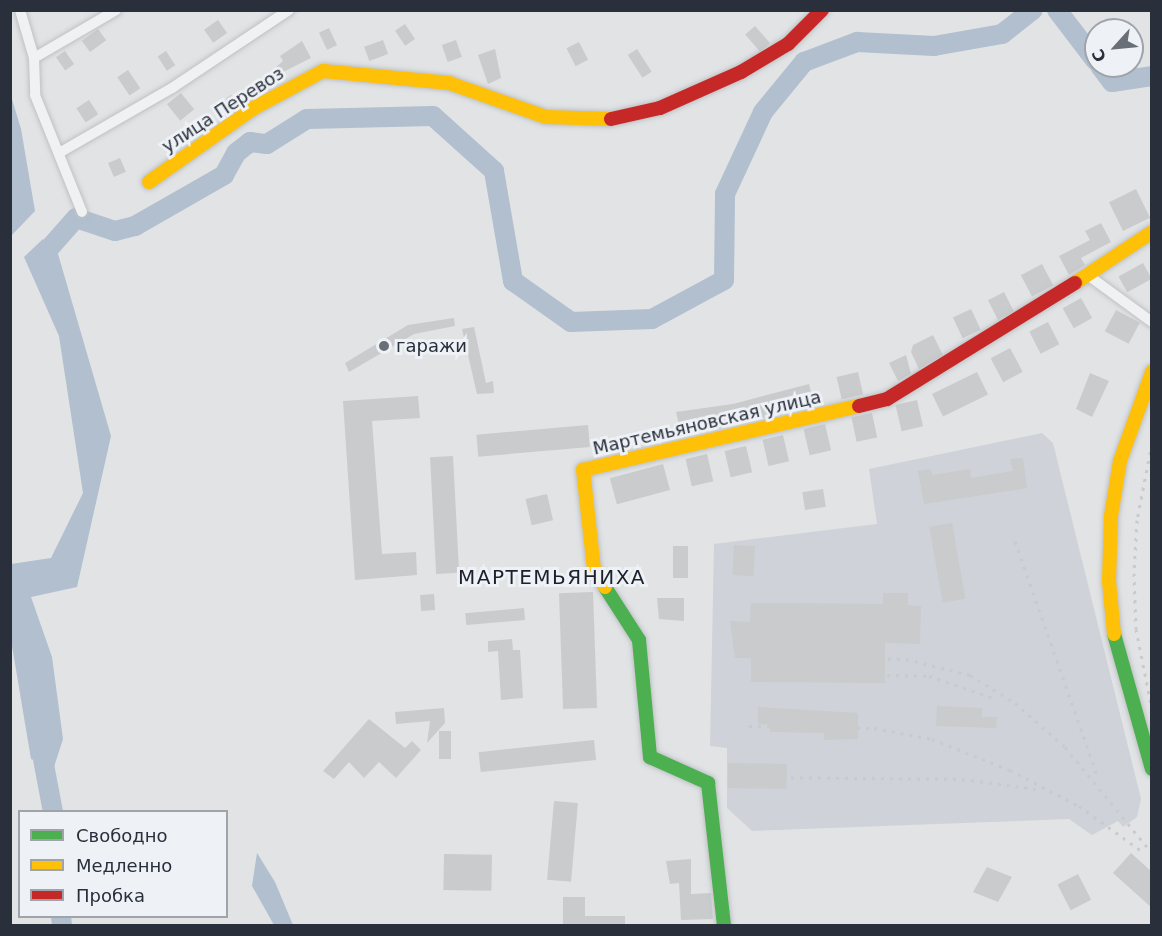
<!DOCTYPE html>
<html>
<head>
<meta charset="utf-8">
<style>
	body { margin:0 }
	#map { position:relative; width:1162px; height:936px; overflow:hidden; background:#e1e3e5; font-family:"DejaVu Sans",sans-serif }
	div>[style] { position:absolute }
	.built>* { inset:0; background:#cfd2d8 }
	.water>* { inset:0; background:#b1bfce }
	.river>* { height:20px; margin:-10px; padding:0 10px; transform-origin:10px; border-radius:10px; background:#b1bfce }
	.building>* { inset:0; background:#c9cbcd; transform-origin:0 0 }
	.round { border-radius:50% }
	.roads { filter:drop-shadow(0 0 2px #bfc1c3) drop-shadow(0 0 2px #bfc1c3) }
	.street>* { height:10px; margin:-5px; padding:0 5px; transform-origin:5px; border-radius:5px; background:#eff1f2 }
	.fast>* { height:14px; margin:-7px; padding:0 7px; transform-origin:7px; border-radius:7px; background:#4caf50 }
	.slow>* { height:14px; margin:-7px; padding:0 7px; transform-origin:7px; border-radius:7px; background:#ffc107 }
	.jam>* { height:14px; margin:-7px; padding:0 7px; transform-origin:7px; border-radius:7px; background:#c62828 }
	.rail>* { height:3px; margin-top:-1.5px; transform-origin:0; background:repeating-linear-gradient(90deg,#c9cacc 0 3px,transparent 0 9px) }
	.dots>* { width:16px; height:16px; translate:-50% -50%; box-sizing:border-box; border:3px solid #eef1f5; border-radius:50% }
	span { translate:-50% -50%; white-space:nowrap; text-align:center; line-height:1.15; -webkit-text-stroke:6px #eef1f5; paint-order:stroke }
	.street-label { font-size:18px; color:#29303c }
	.poi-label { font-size:18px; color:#29303c }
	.left { translate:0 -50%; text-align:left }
	.neighbourhood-label { font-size:20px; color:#1c212d; letter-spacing:1.5px }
	.frame { position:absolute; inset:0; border:12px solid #29303c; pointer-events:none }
	.legend { position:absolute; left:18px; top:810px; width:210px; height:108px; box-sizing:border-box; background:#eef1f5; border:2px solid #9fa4ab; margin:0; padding:8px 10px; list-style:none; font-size:18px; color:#29303c }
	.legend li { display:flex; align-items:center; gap:12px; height:30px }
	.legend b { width:30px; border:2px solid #9fa4ab }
	.north { position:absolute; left:1084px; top:18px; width:60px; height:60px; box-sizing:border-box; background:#eef1f5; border:2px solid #9fa4ab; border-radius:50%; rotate:243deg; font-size:16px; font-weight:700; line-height:24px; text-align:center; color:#29303c }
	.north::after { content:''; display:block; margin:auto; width:21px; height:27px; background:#696f77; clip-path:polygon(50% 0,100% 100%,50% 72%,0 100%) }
</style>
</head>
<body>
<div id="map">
	<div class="built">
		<div style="clip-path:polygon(1042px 433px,1053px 443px,1141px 799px,1137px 817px,1123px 827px,1118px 821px,1092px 835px,1069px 819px,752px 831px,727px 808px,727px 748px,710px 746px,714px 544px,877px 524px,869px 469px)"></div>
	</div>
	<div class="water">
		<div style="clip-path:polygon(11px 96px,21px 129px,35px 211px,11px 236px)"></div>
		<div style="clip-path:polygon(43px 239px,58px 254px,111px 436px,77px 587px,31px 597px,52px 657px,63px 739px,54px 767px,31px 759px,10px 634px,11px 564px,51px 558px,83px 493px,59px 336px,24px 257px)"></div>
		<div style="clip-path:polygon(257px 853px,275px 882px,293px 925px,274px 925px,252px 886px)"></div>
	</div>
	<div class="river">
		<div style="left:1057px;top:10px;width:64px;rotate:52.6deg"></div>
		<div style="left:1100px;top:66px;width:20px;rotate:53deg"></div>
		<div style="left:1112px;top:82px;width:40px;rotate:-8.5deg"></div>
		<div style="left:51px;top:270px;width:19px;rotate:-106deg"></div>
		<div style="left:46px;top:252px;width:45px;rotate:-48.6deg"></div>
		<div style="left:76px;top:218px;width:41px;rotate:18.4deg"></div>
		<div style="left:115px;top:231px;width:21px;rotate:-14deg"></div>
		<div style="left:135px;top:226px;width:103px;rotate:-29.8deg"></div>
		<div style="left:224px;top:175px;width:25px;rotate:-61deg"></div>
		<div style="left:236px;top:153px;width:18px;rotate:-38deg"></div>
		<div style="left:250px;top:142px;width:17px;rotate:7deg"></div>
		<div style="left:267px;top:144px;width:47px;rotate:-32deg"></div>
		<div style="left:307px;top:119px;width:126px;rotate:-1.4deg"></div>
		<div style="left:433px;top:116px;width:82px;rotate:42deg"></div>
		<div style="left:494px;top:171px;width:112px;rotate:80.2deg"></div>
		<div style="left:513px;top:281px;width:71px;rotate:35.3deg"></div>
		<div style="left:571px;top:322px;width:81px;rotate:-2.1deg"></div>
		<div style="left:652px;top:319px;width:82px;rotate:-28.4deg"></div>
		<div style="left:724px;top:280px;width:86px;rotate:-89.3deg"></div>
		<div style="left:725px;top:194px;width:90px;rotate:-65.1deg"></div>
		<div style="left:763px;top:112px;width:65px;rotate:-50.6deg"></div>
		<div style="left:804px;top:62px;width:57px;rotate:-20.7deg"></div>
		<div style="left:857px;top:42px;width:77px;rotate:3deg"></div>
		<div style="left:934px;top:46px;width:69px;rotate:-10deg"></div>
		<div style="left:1002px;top:34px;width:39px;rotate:-38deg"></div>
		<div style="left:39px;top:738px;width:75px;rotate:79.3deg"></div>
		<div style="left:61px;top:916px;width:10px;rotate:84deg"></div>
	</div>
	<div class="building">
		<div style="left:218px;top:20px;width:16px;height:17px;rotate:55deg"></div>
		<div style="left:405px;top:24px;width:18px;height:12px;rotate:56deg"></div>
		<div style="left:755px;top:26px;width:23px;height:13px;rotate:49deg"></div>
		<div style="left:329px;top:28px;width:19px;height:11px;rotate:65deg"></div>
		<div style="left:98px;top:29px;width:14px;height:20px;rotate:54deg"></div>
		<div style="left:383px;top:40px;width:15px;height:20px;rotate:70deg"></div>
		<div style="left:456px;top:40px;width:18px;height:15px;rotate:71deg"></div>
		<div style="clip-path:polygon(302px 41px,311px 58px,281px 73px,286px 78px,276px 85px,270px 79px,264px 82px,262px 79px,283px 61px,280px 56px)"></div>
		<div style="left:579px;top:42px;width:20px;height:14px;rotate:63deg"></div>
		<div style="clip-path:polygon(495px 49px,501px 78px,488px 84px,478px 55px)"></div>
		<div style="left:637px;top:49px;width:27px;height:11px;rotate:57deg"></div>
		<div style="left:65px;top:51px;width:16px;height:11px;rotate:55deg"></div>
		<div style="left:166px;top:51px;width:17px;height:10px;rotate:57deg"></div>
		<div style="left:128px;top:70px;width:22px;height:13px;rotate:56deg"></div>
		<div style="left:181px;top:93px;width:21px;height:18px;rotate:51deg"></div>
		<div class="round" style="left:225px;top:95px;width:16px;height:16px"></div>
		<div style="left:89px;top:100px;width:17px;height:15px;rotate:57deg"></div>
		<div style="left:120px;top:158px;width:15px;height:13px;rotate:67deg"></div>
		<div style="left:1136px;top:189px;width:32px;height:30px;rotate:64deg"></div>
		<div style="clip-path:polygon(1101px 223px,1111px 242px,1081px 258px,1085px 265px,1069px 275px,1059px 256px,1090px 240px,1085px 231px)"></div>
		<div style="left:1143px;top:263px;width:18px;height:28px;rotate:61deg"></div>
		<div style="left:1042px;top:264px;width:24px;height:24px;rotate:62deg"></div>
		<div style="left:1004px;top:292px;width:22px;height:18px;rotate:63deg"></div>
		<div style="left:1081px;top:298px;width:23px;height:21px;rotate:61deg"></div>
		<div style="left:971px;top:309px;width:23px;height:20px;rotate:65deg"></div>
		<div style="left:1116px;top:310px;width:27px;height:24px;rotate:28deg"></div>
		<div style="clip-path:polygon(454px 318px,455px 326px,414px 334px,349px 372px,345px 363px,408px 325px)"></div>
		<div style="left:1048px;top:322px;width:25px;height:21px;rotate:63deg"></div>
		<div style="clip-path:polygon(474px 327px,486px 383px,493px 381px,494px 393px,477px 394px,462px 329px)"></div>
		<div style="clip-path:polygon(933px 335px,943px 355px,919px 369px,911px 352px,913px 345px)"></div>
		<div style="left:1010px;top:348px;width:27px;height:22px;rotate:62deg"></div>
		<div style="clip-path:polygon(906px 355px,911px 374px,898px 381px,889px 363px)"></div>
		<div style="left:858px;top:372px;width:23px;height:22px;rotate:77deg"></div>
		<div style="left:977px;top:372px;width:25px;height:50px;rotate:64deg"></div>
		<div style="clip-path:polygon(1090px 373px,1109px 381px,1092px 417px,1076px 409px)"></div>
		<div style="clip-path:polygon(809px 384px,814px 404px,769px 411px,771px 416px,682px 437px,676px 412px,733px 404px)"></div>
		<div style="clip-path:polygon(418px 396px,420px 418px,372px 421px,382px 554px,416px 552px,417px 575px,355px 580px,343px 401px)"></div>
		<div style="left:917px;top:400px;width:27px;height:22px;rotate:77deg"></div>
		<div style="left:872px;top:413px;width:25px;height:21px;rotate:78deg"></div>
		<div style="left:825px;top:424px;width:27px;height:22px;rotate:77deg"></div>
		<div style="left:588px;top:425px;width:22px;height:112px;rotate:85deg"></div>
		<div style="left:783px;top:435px;width:27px;height:21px;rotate:77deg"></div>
		<div style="left:746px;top:446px;width:27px;height:22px;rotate:77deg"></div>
		<div style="left:707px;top:454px;width:28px;height:22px;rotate:77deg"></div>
		<div style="left:453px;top:456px;width:117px;height:23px;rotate:87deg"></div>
		<div style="clip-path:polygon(1023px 458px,1027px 488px,924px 504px,918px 471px,931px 469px,932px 475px,970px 469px,971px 478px,1013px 471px,1010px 459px)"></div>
		<div style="left:663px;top:464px;width:27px;height:55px;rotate:75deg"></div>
		<div style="left:823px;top:489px;width:18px;height:21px;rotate:81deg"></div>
		<div style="left:547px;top:494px;width:27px;height:22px;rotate:77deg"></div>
		<div style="left:952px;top:523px;width:77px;height:23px;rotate:80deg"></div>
		<div style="left:734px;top:545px;width:21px;height:30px;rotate:3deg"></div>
		<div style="left:673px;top:546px;width:15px;height:32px"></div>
		<div style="left:593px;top:592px;width:116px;height:34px;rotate:88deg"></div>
		<div style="clip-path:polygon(883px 593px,908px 593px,908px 605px,921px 606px,920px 644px,885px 643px,885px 683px,751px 682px,751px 658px,735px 658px,730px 621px,750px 622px,751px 603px,883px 604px)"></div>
		<div style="left:434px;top:594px;width:16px;height:14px;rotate:86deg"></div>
		<div style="clip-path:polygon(657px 598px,684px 598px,684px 621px,659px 619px)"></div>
		<div style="left:524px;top:608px;width:12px;height:59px;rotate:85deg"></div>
		<div style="clip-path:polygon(512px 639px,513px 650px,520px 650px,523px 698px,501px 700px,498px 651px,488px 652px,488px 641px)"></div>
		<div style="clip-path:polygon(937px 706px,982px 708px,982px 717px,997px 717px,996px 728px,936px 726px)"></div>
		<div style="clip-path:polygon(758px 707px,858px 713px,858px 739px,824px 740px,824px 733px,770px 732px,770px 725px,758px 724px)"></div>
		<div style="clip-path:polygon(444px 708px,445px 723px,427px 743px,430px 721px,396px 724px,395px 712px)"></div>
		<div style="clip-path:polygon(369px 719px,405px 748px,412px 741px,421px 750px,396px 778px,379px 762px,364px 778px,349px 762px,334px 779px,323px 771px)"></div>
		<div style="left:439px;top:731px;width:12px;height:28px"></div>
		<div style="left:594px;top:740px;width:20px;height:116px;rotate:84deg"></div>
		<div style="left:728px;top:763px;width:59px;height:25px;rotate:1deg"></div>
		<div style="left:554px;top:801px;width:24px;height:79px;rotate:5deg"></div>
		<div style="clip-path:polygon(1131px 853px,1152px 872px,1152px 908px,1113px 873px)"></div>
		<div style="left:444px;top:854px;width:48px;height:36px;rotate:1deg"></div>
		<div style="clip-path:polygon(691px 859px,691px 894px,711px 893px,713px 919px,681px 920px,679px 883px,670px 884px,666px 861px)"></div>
		<div style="clip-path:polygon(987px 867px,1012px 877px,998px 902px,973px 892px)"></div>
		<div style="left:1078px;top:874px;width:29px;height:23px;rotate:63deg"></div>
		<div style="clip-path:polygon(563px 897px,585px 897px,585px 916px,625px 916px,625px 926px,563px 926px)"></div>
	</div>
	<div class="roads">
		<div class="street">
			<div style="left:20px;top:10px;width:50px;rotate:73.7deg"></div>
			<div style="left:34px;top:58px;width:37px;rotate:88deg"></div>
			<div style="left:35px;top:95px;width:126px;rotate:68.1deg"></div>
			<div style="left:34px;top:58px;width:95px;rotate:-30.3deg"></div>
			<div style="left:59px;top:153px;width:130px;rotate:-29.9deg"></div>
			<div style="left:172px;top:88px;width:141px;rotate:-33.7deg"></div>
			<div style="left:1089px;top:276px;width:78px;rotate:36.1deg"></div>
		</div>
		<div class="fast">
			<div style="left:605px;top:587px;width:63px;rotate:57.3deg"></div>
			<div style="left:639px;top:640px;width:118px;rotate:84.6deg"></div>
			<div style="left:650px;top:757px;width:64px;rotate:24.1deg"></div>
			<div style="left:708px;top:783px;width:144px;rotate:83.6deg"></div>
			<div style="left:1114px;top:634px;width:140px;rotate:74.3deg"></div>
		</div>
		<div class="slow">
			<div style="left:149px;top:182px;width:128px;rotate:-35.2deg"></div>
			<div style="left:254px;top:108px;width:78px;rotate:-28.2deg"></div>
			<div style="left:323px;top:71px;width:127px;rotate:5.4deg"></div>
			<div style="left:449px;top:83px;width:103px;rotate:19.3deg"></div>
			<div style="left:546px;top:117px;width:65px;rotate:1.8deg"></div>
			<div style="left:1075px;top:283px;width:92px;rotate:-33.5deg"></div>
			<div style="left:605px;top:587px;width:21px;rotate:-121deg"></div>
			<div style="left:594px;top:569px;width:100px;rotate:-96.3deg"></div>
			<div style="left:583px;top:470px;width:283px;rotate:-13.1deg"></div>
			<div style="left:1114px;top:634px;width:53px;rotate:-95.4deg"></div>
			<div style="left:1109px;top:581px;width:65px;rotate:-88.2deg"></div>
			<div style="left:1111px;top:516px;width:56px;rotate:-80.7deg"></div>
			<div style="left:1120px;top:461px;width:95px;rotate:-70.2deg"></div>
		</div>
		<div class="jam">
			<div style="left:611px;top:119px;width:50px;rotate:-12.7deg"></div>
			<div style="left:660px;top:108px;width:89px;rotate:-24deg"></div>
			<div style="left:741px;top:72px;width:55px;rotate:-30.8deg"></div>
			<div style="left:788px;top:44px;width:48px;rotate:-45deg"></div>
			<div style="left:859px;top:406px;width:29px;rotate:-14deg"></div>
			<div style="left:887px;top:399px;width:221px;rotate:-31.7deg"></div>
		</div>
	</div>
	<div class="rail">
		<div style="left:1152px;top:443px;width:78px;rotate:101deg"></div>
		<div style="left:1137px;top:520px;width:53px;rotate:93.2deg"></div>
		<div style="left:1134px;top:573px;width:56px;rotate:88deg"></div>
		<div style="left:1136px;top:629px;width:83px;rotate:78.8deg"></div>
		<div style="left:1015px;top:541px;width:251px;rotate:70.7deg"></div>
		<div style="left:762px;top:656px;width:144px;rotate:1.2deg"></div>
		<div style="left:906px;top:659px;width:66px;rotate:14deg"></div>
		<div style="left:970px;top:675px;width:53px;rotate:31.9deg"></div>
		<div style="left:1015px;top:703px;width:67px;rotate:41.3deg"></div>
		<div style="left:1065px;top:747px;width:137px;rotate:50.6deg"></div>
		<div style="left:761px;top:672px;width:168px;rotate:1.4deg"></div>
		<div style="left:929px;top:676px;width:72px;rotate:18.7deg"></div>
		<div style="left:749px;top:726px;width:125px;rotate:0.9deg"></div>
		<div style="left:874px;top:728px;width:59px;rotate:10.7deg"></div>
		<div style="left:932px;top:739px;width:84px;rotate:21.7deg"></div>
		<div style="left:1010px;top:770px;width:78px;rotate:27.6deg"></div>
		<div style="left:1079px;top:806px;width:79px;rotate:35.7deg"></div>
		<div style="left:746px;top:777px;width:216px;rotate:0.5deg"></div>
		<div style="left:962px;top:779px;width:74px;rotate:7.8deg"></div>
	</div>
	<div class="dots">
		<div style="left:384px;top:346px;background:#696f77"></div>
	</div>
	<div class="street-label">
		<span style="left:223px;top:110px;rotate:-33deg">улица Перевоз</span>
		<span style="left:707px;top:423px;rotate:-13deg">Мартемьяновская улица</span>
	</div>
	<div class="poi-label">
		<span class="left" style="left:396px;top:346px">гаражи</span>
	</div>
	<div class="neighbourhood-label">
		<span style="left:552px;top:577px">МАРТЕМЬЯНИХА</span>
	</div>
	<div class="frame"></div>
	<ul class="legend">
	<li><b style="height:8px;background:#4caf50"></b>Свободно</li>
	<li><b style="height:8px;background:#ffc107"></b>Медленно</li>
	<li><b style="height:8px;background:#c62828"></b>Пробка</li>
	</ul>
	<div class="north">С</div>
</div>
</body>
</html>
